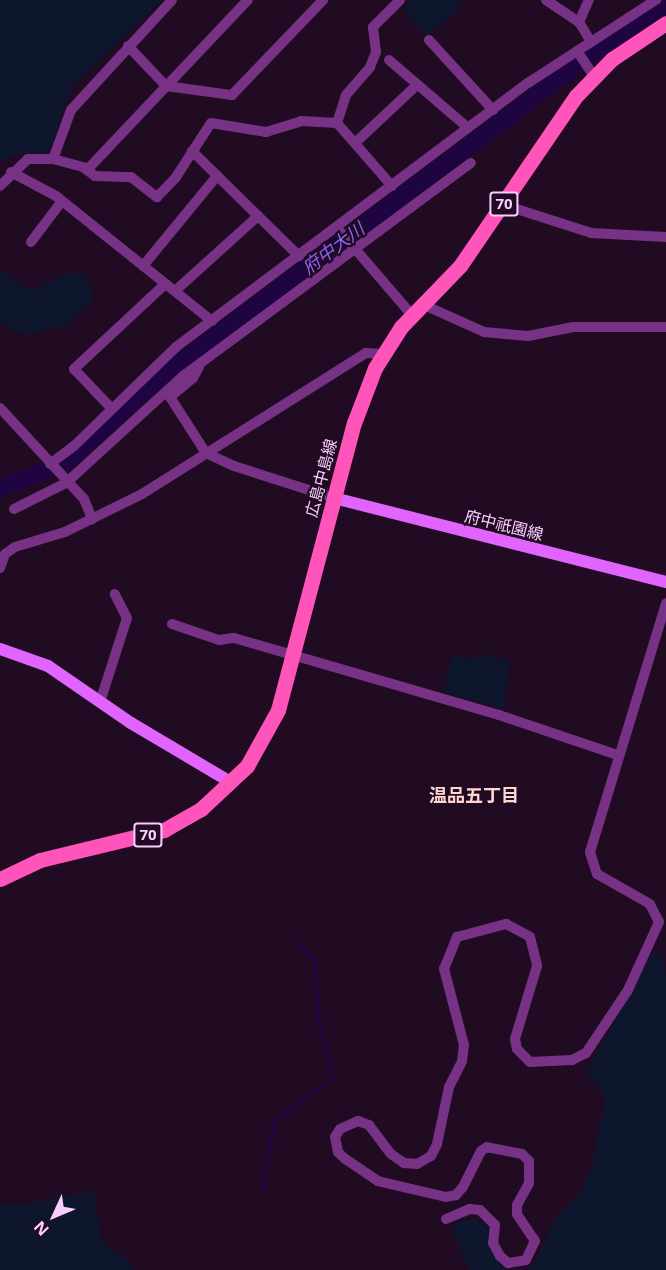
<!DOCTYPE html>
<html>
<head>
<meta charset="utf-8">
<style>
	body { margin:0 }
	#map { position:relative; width:666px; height:1270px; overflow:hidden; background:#210b22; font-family:"Noto Sans","Noto Sans JP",sans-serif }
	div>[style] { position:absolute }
	.green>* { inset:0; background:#0e162d }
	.stream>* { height:3px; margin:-1.5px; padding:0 1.5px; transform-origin:1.5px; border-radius:1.5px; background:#1e0542 }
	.river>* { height:18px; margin:-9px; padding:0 9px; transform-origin:9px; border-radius:9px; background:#1e0542 }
	.street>* { height:10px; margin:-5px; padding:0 5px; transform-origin:5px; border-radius:5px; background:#773286 }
	.secondary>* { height:12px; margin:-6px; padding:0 6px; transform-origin:6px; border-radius:6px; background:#e164ff }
	.primary>* { height:15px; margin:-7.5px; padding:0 7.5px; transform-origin:7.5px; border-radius:7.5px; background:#ff54b9 }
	span { translate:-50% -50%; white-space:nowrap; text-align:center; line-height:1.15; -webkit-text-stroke:4.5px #210b22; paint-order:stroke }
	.shield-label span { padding:2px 4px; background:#210b22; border:2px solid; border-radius:4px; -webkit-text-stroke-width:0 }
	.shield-label { font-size:15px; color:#facdff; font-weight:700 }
	.street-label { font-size:16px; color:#facdff }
	.water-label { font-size:18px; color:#8963ff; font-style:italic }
	.neighbourhood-label { font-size:18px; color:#ffd6cf; font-weight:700 }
	.north { position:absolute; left:24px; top:1186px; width:60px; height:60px; -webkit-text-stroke:4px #210b22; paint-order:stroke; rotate:226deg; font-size:16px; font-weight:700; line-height:24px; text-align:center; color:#facdff }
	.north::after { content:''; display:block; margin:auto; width:21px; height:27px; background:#facdff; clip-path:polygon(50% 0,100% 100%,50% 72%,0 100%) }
</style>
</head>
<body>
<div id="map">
	<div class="green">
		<div style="clip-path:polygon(0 0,162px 0,72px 87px,50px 148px,45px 153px,20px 154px,4px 160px,0 160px)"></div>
		<div style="clip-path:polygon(410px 0,459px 0,457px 12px,428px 34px,421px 32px,403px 8px)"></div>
		<div style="clip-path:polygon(0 270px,25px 287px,35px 289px,68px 273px,86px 274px,94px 293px,92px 302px,66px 327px,56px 326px,28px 335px,0 324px)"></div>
		<div style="clip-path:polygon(478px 653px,510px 661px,503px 709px,444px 693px,452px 655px,476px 660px)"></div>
		<div style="clip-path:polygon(652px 952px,660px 955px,666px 974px,666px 1270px,528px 1270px,538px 1257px,553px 1220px,580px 1193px,592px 1167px,605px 1097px,587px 1072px)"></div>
		<div style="clip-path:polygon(87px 1191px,94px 1193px,102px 1241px,128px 1260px,135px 1270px,0 1270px,0 1205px,31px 1203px)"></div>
		<div style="clip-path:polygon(476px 1219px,489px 1228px,489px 1247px,507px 1270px,470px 1270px,453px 1233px,454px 1225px,460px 1221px)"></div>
	</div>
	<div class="stream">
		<div style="left:262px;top:1190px;width:70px;rotate:-80.1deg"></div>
		<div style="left:274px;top:1121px;width:73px;rotate:-36.1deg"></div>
		<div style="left:333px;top:1078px;width:57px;rotate:-104.3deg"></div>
		<div style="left:319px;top:1023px;width:65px;rotate:-94.4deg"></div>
		<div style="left:314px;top:958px;width:23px;rotate:-140deg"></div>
	</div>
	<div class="river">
		<div style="left:0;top:488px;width:68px;rotate:-20.6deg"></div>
		<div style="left:64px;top:464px;width:123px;rotate:-42.4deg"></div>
		<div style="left:155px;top:381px;width:559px;rotate:-36.85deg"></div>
		<div style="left:602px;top:46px;width:77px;rotate:-33.3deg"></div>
	</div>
	<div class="street">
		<div style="left:546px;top:0;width:40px;rotate:34deg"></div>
		<div style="left:579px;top:22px;width:23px;rotate:59deg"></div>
		<div style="left:579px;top:22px;width:24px;rotate:-66deg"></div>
		<div style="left:429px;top:40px;width:95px;rotate:47.6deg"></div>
		<div style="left:128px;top:46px;width:55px;rotate:46.5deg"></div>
		<div style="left:166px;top:86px;width:67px;rotate:7.8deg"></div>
		<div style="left:232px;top:95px;width:132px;rotate:-46.2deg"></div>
		<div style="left:577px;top:51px;width:30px;rotate:56deg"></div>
		<div style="left:389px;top:60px;width:104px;rotate:40.7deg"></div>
		<div style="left:355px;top:143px;width:85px;rotate:-43.1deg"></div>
		<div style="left:192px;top:151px;width:150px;rotate:44.5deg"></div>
		<div style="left:53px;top:159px;width:52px;rotate:-69.8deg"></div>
		<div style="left:71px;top:110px;width:149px;rotate:-47.4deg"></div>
		<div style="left:87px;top:170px;width:234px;rotate:-46.6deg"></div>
		<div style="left:11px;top:172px;width:51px;rotate:28.1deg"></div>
		<div style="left:56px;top:196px;width:200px;rotate:38.7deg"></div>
		<div style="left:0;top:186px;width:39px;rotate:-44deg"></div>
		<div style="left:28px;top:159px;width:25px"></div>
		<div style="left:53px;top:159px;width:31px;rotate:15deg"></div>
		<div style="left:83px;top:167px;width:15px;rotate:37deg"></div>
		<div style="left:95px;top:176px;width:36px;rotate:2deg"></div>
		<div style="left:131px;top:177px;width:33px;rotate:38deg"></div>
		<div style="left:157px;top:197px;width:28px;rotate:-46deg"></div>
		<div style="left:176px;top:177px;width:64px;rotate:-57.1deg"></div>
		<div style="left:211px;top:123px;width:56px;rotate:9.3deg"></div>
		<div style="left:266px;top:132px;width:37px;rotate:-17deg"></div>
		<div style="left:301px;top:121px;width:36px;rotate:3deg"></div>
		<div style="left:392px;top:186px;width:84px;rotate:-131.1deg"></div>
		<div style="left:337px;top:123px;width:29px;rotate:-72deg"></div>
		<div style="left:346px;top:95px;width:37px;rotate:-49deg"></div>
		<div style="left:370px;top:67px;width:16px;rotate:-68deg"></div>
		<div style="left:376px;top:52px;width:25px;rotate:-97deg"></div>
		<div style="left:373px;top:27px;width:38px;rotate:-45deg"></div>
		<div style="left:504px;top:205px;width:91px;rotate:17.8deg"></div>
		<div style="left:591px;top:233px;width:75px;rotate:3.1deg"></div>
		<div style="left:338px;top:229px;width:113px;rotate:49.3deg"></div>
		<div style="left:31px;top:242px;width:51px;rotate:-52.9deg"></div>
		<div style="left:143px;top:266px;width:117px;rotate:-50.6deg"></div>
		<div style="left:175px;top:291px;width:112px;rotate:-42.1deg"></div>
		<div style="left:424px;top:305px;width:66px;rotate:24.2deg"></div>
		<div style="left:484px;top:332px;width:44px;rotate:5.2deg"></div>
		<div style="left:528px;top:336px;width:46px;rotate:-11.3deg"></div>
		<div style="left:573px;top:327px;width:93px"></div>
		<div style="left:199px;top:367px;width:13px;rotate:119deg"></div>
		<div style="left:193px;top:378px;width:30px;rotate:140deg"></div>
		<div style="left:170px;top:397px;width:67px;rotate:57.3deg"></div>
		<div style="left:206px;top:453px;width:31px;rotate:25deg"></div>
		<div style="left:234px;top:466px;width:105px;rotate:17.7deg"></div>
		<div style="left:0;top:408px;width:124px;rotate:47.3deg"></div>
		<div style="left:84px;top:499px;width:22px;rotate:68deg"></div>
		<div style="left:112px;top:409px;width:55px;rotate:-133.5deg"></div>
		<div style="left:74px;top:369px;width:125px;rotate:-43deg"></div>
		<div style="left:50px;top:464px;width:30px;rotate:-37deg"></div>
		<div style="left:74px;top:446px;width:142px;rotate:-44.1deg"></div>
		<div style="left:176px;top:347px;width:440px;rotate:-36.9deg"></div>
		<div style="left:528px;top:83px;width:153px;rotate:-33deg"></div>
		<div style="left:14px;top:509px;width:58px;rotate:-26.6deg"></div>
		<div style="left:66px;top:483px;width:159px;rotate:-42.4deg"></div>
		<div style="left:183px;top:376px;width:358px;rotate:-36.5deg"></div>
		<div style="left:0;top:568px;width:15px;rotate:-70deg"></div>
		<div style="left:5px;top:554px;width:12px;rotate:-35deg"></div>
		<div style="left:15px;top:547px;width:52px;rotate:-16.7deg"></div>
		<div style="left:65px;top:532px;width:86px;rotate:-26.3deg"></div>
		<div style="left:142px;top:494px;width:265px;rotate:-32.2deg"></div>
		<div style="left:366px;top:353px;width:17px;rotate:3deg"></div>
		<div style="left:172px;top:624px;width:50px;rotate:18.8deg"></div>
		<div style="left:219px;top:640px;width:15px;rotate:-8deg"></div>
		<div style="left:234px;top:638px;width:276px;rotate:16.2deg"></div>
		<div style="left:499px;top:715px;width:125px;rotate:18.7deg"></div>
		<div style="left:100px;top:702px;width:88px;rotate:-72.2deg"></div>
		<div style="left:127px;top:618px;width:27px;rotate:-117deg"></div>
		<div style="left:446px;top:1219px;width:26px;rotate:-23deg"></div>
		<div style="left:470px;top:1209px;width:10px;rotate:6deg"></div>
		<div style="left:480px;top:1210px;width:21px;rotate:45deg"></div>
		<div style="left:495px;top:1225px;width:18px;rotate:96deg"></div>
		<div style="left:493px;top:1243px;width:15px;rotate:62deg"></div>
		<div style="left:500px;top:1256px;width:11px;rotate:41deg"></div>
		<div style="left:508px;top:1263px;width:18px;rotate:-9deg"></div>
		<div style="left:526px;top:1260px;width:21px;rotate:-65deg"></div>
		<div style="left:535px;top:1241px;width:32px;rotate:-124deg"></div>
		<div style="left:517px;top:1214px;width:9px;rotate:-90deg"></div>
		<div style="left:517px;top:1205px;width:25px;rotate:-61deg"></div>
		<div style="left:529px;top:1183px;width:22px;rotate:-90deg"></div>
		<div style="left:529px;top:1161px;width:10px;rotate:-135deg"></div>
		<div style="left:522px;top:1154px;width:36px;rotate:-169deg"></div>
		<div style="left:487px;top:1147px;width:7px;rotate:146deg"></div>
		<div style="left:481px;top:1151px;width:40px;rotate:116.6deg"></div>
		<div style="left:463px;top:1187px;width:11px;rotate:131deg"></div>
		<div style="left:456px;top:1195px;width:10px;rotate:169deg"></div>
		<div style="left:446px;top:1197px;width:70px;rotate:-166.8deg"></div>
		<div style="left:378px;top:1181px;width:40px;rotate:-146deg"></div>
		<div style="left:345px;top:1159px;width:10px;rotate:-135deg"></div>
		<div style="left:338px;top:1152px;width:15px;rotate:-101deg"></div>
		<div style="left:335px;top:1137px;width:9px;rotate:-58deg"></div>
		<div style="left:340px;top:1129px;width:20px;rotate:-24deg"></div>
		<div style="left:358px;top:1121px;width:12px;rotate:20deg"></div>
		<div style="left:369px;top:1125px;width:36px;rotate:53deg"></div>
		<div style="left:391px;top:1154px;width:16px;rotate:35deg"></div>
		<div style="left:404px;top:1163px;width:13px;rotate:4deg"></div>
		<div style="left:417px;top:1164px;width:16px;rotate:-30deg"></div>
		<div style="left:431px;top:1156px;width:13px;rotate:-63deg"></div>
		<div style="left:437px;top:1144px;width:58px;rotate:-78.1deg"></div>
		<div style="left:449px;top:1087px;width:29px;rotate:-63deg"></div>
		<div style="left:462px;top:1061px;width:16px;rotate:-83deg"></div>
		<div style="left:464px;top:1045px;width:79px;rotate:-104.7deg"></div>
		<div style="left:444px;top:969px;width:35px;rotate:-68deg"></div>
		<div style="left:457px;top:937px;width:51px;rotate:-14.9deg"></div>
		<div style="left:506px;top:924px;width:27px;rotate:28deg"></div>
		<div style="left:530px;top:937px;width:30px;rotate:76deg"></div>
		<div style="left:537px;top:966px;width:76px;rotate:106.8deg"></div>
		<div style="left:515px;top:1039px;width:10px;rotate:79deg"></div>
		<div style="left:517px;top:1049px;width:18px;rotate:45deg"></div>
		<div style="left:530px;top:1062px;width:42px;rotate:-2.7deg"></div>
		<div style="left:572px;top:1060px;width:16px;rotate:-27deg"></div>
		<div style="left:586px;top:1053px;width:76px;rotate:-56.3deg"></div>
		<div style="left:628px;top:990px;width:75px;rotate:-65.5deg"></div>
		<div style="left:659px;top:922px;width:20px;rotate:-117deg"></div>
		<div style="left:650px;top:904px;width:61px;rotate:-150.5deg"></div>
		<div style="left:597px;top:874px;width:23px;rotate:-108deg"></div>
		<div style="left:590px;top:852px;width:260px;rotate:-73deg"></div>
	</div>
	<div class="secondary">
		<div style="left:334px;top:498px;width:342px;rotate:14.2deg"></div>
		<div style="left:0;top:649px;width:51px;rotate:19.5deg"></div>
		<div style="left:48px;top:666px;width:101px;rotate:34.5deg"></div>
		<div style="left:131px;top:723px;width:117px;rotate:30.7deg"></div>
	</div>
	<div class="primary">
		<div style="left:0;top:879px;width:44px;rotate:-25.4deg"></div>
		<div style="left:40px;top:860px;width:128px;rotate:-13.6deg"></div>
		<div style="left:164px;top:830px;width:43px;rotate:-29.6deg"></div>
		<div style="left:201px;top:809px;width:63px;rotate:-43.1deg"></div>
		<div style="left:247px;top:766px;width:64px;rotate:-61deg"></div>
		<div style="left:278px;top:710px;width:297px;rotate:-75.2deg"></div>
		<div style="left:354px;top:423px;width:59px;rotate:-69.1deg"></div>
		<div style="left:375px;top:368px;width:49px;rotate:-57.6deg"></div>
		<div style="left:401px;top:327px;width:85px;rotate:-46deg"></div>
		<div style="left:460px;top:266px;width:206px;rotate:-55.7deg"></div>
		<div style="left:576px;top:96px;width:52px;rotate:-45.8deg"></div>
		<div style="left:612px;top:59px;width:65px;rotate:-33.7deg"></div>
	</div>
	<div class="shield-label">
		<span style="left:504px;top:204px">70</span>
		<span style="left:148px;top:835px">70</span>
	</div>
	<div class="street-label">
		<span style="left:321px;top:478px;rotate:-75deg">広島中島線</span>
		<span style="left:504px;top:525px;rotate:14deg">府中祇園線</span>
	</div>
	<div class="water-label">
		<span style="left:333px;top:248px;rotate:-37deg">府中大川</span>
	</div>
	<div class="neighbourhood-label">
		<span style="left:474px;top:795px">温品五丁目</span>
	</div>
	<div class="north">N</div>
</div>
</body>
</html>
